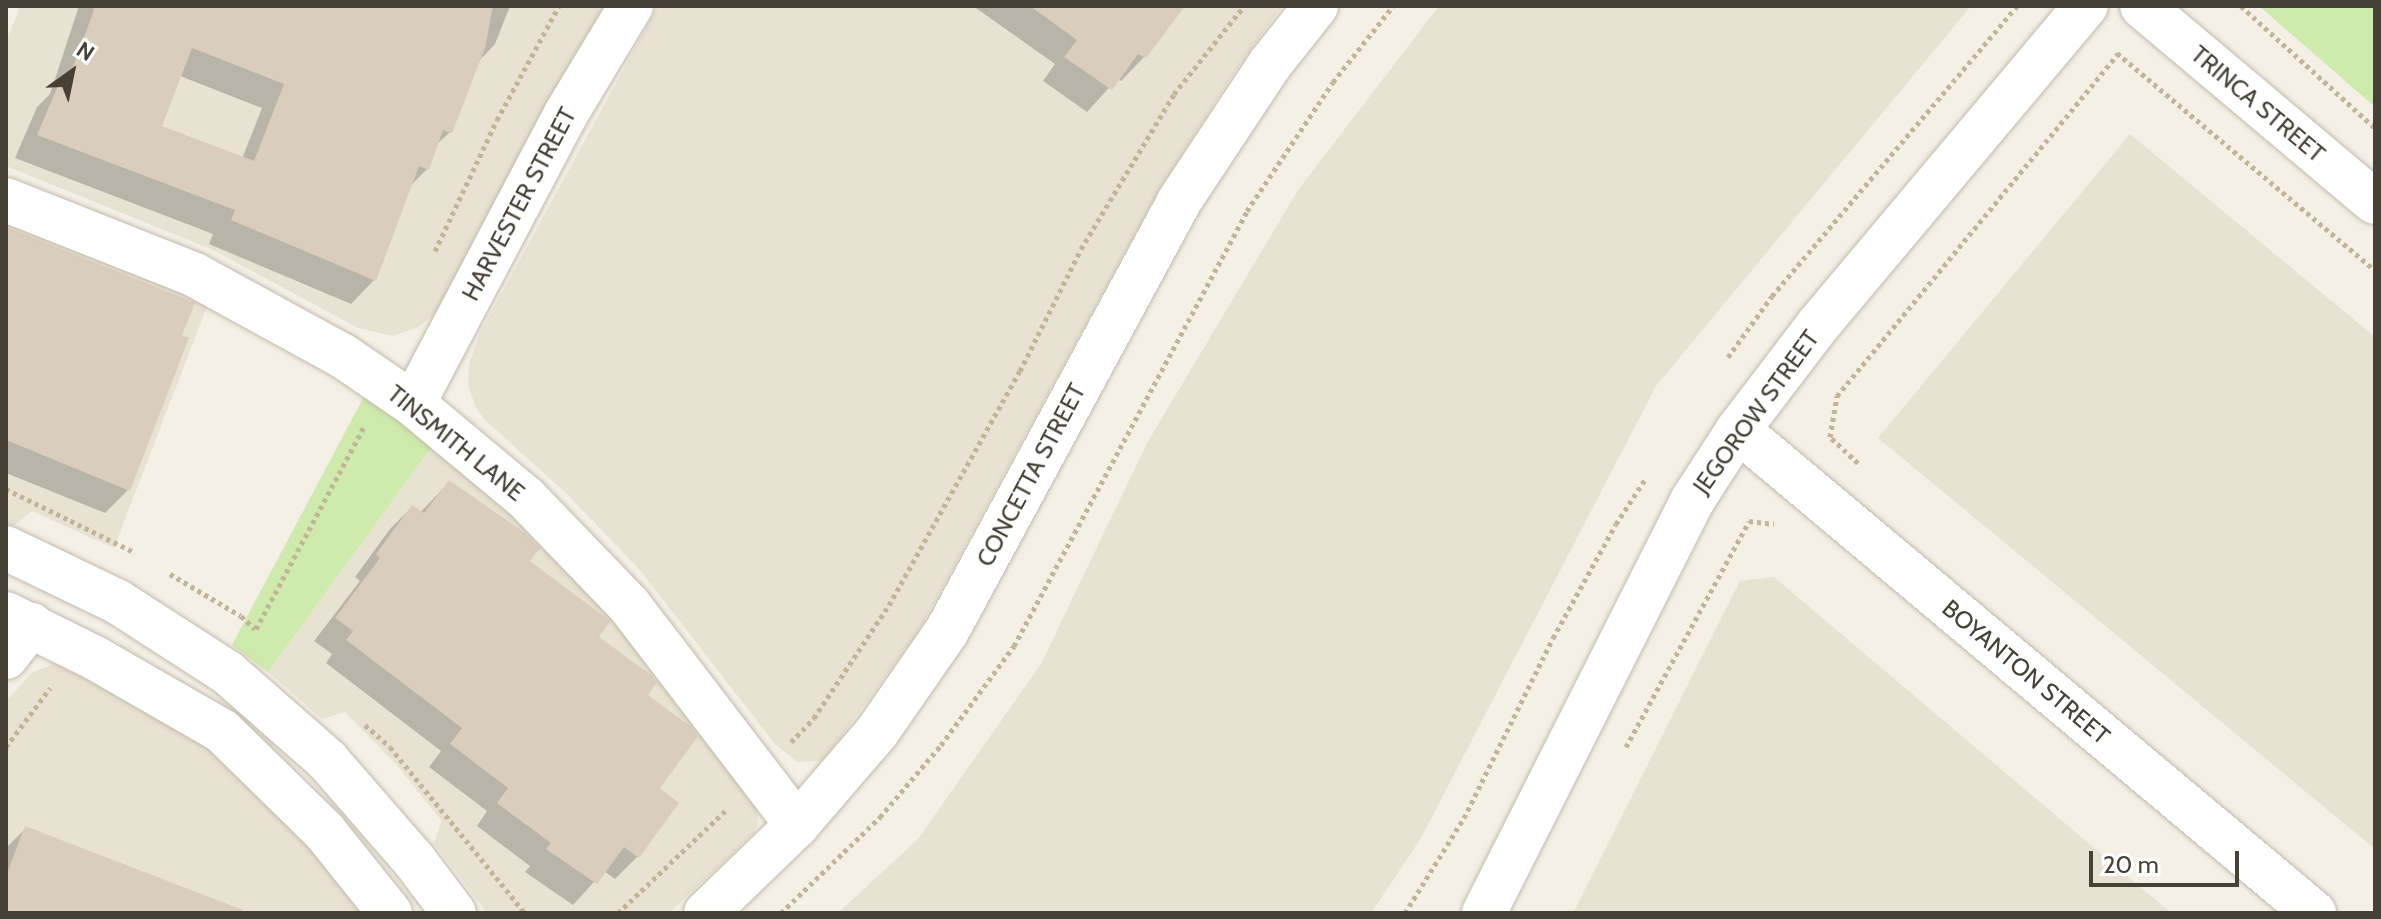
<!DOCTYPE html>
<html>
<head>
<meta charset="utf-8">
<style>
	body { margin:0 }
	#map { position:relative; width:2381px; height:919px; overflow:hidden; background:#f4f0e6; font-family:Cabin,sans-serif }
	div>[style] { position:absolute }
	.residential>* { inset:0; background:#e8e2d3 }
	.green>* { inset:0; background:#ceeaac }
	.shadow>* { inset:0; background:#0003 }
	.building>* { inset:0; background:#d9cebd }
	.path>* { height:5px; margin-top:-2.5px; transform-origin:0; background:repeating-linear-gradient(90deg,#c2b498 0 4px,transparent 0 8px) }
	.roads { filter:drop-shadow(0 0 2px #c3baab) drop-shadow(0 0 2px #c3baab) }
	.minor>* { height:44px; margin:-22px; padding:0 22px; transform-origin:22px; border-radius:22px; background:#fff }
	span { translate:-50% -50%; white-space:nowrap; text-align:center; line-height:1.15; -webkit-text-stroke:6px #fff; paint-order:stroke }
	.street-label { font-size:24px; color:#474035 }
	.frame { position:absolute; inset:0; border:8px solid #474035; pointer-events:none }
	.north { position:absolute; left:32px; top:32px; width:80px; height:80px; -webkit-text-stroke:6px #fff; paint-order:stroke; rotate:33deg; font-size:22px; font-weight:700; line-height:32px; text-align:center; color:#474035 }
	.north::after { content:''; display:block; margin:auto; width:28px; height:36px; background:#474035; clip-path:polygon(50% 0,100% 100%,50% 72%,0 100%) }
	.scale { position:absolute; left:2089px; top:851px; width:150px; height:36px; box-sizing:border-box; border:4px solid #474035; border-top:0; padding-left:10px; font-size:24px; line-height:28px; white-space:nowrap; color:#474035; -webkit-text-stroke:6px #fff; paint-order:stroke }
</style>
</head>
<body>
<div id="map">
	<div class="residential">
		<div style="clip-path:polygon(20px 6px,604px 6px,440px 309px,419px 327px,393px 336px,358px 328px,213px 250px,6px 166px,6px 42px)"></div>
		<div style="clip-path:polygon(658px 6px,1282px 6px,1230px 79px,1154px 199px,917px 634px,823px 761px,797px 762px,774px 743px,640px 570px,566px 493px,485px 420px,476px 408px,468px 385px,469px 364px,480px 333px)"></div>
		<div style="clip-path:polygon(1439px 6px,1971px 6px,1656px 386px,1421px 838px,1371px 913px,838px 913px,918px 839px,1041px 664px,1147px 443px,1298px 190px)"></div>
		<div style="clip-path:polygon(2130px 134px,2375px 337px,2375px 849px,1878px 438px)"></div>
		<div style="clip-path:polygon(6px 213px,211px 296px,114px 548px,32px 511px,13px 526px,6px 524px)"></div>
		<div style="clip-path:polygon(438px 438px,586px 573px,757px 804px,758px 825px,752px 835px,669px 913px,487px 913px,434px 843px,442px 821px,395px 763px,345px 712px,322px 719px,268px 672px)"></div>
		<div style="clip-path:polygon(1774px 577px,2171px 913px,1573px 913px,1740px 581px)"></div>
		<div style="clip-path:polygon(59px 662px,224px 754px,373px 913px,6px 913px,6px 701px,33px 672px)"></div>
	</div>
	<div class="green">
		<div style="clip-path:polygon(2259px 6px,2375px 6px,2375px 107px)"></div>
		<div style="clip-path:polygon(368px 389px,438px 438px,268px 672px,232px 645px)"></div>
	</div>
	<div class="shadow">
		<div style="clip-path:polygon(evenodd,79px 6px,510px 6px,495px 44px,476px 64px,450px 132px,435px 146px,427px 169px,409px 187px,374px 280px,351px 304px,209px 244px,213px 234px,15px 158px,37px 107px,50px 94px,79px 6px,180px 76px,262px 108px,242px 159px,160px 127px,180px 76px)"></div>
		<div style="clip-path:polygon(973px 6px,1183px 6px,1144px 57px,1121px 81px,1117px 79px,1087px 112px,1043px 81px,1055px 64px)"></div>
		<div style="clip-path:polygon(6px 238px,128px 490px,105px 513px,6px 473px)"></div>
		<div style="clip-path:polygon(449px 482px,528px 562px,645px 695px,657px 789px,676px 803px,637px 857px,615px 879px,604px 871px,573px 905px,525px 872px,530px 866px,477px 826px,487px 811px,429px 767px,441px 751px,326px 663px,332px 654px,314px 641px,360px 581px,355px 577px,390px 529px,412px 507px,420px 513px)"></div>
		<div style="clip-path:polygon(26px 828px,248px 913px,6px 913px,6px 848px)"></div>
	</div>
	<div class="building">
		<div style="clip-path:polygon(evenodd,92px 6px,493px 6px,485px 48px,452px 133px,443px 130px,429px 170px,419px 166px,376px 281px,231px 220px,235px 210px,37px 135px,60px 81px,67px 83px,94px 10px,92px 6px,192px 48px,284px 84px,254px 161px,162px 126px,192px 48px)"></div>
		<div style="clip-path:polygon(1030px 6px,1185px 6px,1146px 58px,1138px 54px,1112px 90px,1064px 57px,1077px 40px)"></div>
		<div style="clip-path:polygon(6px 227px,195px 303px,182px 335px,189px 338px,130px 491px,6px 440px)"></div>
		<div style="clip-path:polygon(449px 480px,525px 533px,540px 548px,530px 561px,610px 621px,599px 637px,651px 675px,657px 682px,648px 695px,690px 726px,698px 736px,660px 788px,679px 803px,639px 858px,624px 847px,597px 884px,546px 849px,551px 843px,497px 803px,508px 788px,450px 744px,462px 728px,346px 640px,353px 631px,335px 618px,380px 558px,376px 554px,412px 505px,424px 513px)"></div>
		<div style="clip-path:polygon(25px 826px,243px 910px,242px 913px,6px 913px,6px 876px)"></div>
	</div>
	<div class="path">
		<div style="left:2241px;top:6px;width:181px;rotate:42.3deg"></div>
		<div style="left:2117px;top:53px;width:337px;rotate:40.1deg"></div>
		<div style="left:435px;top:251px;width:145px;rotate:-64.7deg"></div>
		<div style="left:497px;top:120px;width:130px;rotate:-61.5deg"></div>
		<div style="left:1728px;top:357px;width:75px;rotate:-54.2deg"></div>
		<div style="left:1772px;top:296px;width:380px;rotate:-49.8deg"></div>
		<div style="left:1858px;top:463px;width:38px;rotate:-137deg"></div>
		<div style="left:1830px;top:437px;width:42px;rotate:-80.3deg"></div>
		<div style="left:1837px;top:396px;width:443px;rotate:-50.6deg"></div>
		<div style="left:6px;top:489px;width:143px;rotate:26.2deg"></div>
		<div style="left:170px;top:574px;width:82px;rotate:30.6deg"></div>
		<div style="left:241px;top:616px;width:19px;rotate:43deg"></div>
		<div style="left:256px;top:629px;width:229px;rotate:-61.9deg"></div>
		<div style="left:365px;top:725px;width:33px;rotate:41deg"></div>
		<div style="left:390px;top:747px;width:214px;rotate:50.9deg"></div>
		<div style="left:791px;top:742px;width:33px;rotate:-46deg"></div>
		<div style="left:814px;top:718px;width:136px;rotate:-56.4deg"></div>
		<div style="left:889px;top:605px;width:268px;rotate:-60.8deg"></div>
		<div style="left:1020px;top:371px;width:136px;rotate:-63.4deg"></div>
		<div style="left:1081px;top:249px;width:181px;rotate:-59deg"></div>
		<div style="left:1174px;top:94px;width:112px;rotate:-51.5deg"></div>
		<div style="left:6px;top:747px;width:74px;rotate:-53.3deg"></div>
		<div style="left:1626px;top:747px;width:257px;rotate:-61.4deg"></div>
		<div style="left:1749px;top:521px;width:25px;rotate:7deg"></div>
		<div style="left:618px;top:913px;width:149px;rotate:-43.6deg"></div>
		<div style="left:781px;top:913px;width:138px;rotate:-44.1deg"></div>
		<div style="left:880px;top:817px;width:94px;rotate:-49.7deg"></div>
		<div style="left:941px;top:745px;width:123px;rotate:-53.6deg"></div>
		<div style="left:1014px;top:646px;width:493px;rotate:-61.8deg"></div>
		<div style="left:1247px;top:211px;width:155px;rotate:-56.3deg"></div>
		<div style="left:1333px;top:82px;width:97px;rotate:-51.7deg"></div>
		<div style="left:1405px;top:913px;width:112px;rotate:-58.2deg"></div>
		<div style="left:1464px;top:818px;width:201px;rotate:-63.7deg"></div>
		<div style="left:1553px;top:638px;width:130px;rotate:-61.1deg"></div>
		<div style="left:1616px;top:524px;width:55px;rotate:-56.9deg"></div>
	</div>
	<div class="roads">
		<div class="minor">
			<div style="left:2142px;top:6px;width:304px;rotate:40.1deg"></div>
			<div style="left:6px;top:200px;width:201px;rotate:21.6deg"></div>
			<div style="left:193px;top:274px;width:171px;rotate:28.7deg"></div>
			<div style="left:343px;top:356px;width:85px;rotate:34.4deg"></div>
			<div style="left:413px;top:404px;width:147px;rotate:39.8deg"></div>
			<div style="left:526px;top:498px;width:149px;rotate:46.1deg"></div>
			<div style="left:629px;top:605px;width:277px;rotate:52.6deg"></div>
			<div style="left:413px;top:404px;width:330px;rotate:-62.2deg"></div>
			<div style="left:567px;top:112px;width:124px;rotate:-58.9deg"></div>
			<div style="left:1738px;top:430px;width:752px;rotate:39.98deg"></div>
			<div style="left:6px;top:548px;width:124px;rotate:25.7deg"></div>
			<div style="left:118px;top:602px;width:131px;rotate:32.8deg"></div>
			<div style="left:228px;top:673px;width:132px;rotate:41.3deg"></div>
			<div style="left:327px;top:760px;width:133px;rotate:49deg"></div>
			<div style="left:414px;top:860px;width:66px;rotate:53deg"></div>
			<div style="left:6px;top:614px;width:99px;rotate:26.3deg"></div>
			<div style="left:95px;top:658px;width:146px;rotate:29.9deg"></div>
			<div style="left:222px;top:731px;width:144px;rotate:44.4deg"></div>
			<div style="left:325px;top:832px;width:104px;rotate:51.3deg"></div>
			<div style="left:6px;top:657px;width:41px;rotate:-52deg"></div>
			<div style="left:706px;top:913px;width:127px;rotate:-44deg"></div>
			<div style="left:797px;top:825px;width:123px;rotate:-49.3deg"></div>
			<div style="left:877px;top:732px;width:123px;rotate:-55.3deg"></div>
			<div style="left:947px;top:631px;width:486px;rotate:-61.6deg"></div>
			<div style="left:1178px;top:203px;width:167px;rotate:-56.5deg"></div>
			<div style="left:1270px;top:64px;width:74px;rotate:-51.6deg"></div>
			<div style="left:1484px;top:913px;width:462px;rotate:-63.2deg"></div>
			<div style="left:1692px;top:501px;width:85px;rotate:-57.1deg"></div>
			<div style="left:1738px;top:430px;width:132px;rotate:-52.7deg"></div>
			<div style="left:1818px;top:325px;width:417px;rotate:-50deg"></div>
		</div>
	</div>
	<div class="street-label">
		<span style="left:2258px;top:104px;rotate:40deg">TRINCA STREET</span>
		<span style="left:519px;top:204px;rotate:-62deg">HARVESTER STREET</span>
		<span style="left:1756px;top:412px;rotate:-54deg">JEGOROW STREET</span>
		<span style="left:456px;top:443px;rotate:39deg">TINSMITH LANE</span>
		<span style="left:1031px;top:475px;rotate:-62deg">CONCETTA STREET</span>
		<span style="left:2026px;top:672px;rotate:40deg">BOYANTON STREET</span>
	</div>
	<div class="frame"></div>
	<div class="north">N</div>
	<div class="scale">20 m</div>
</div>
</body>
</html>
